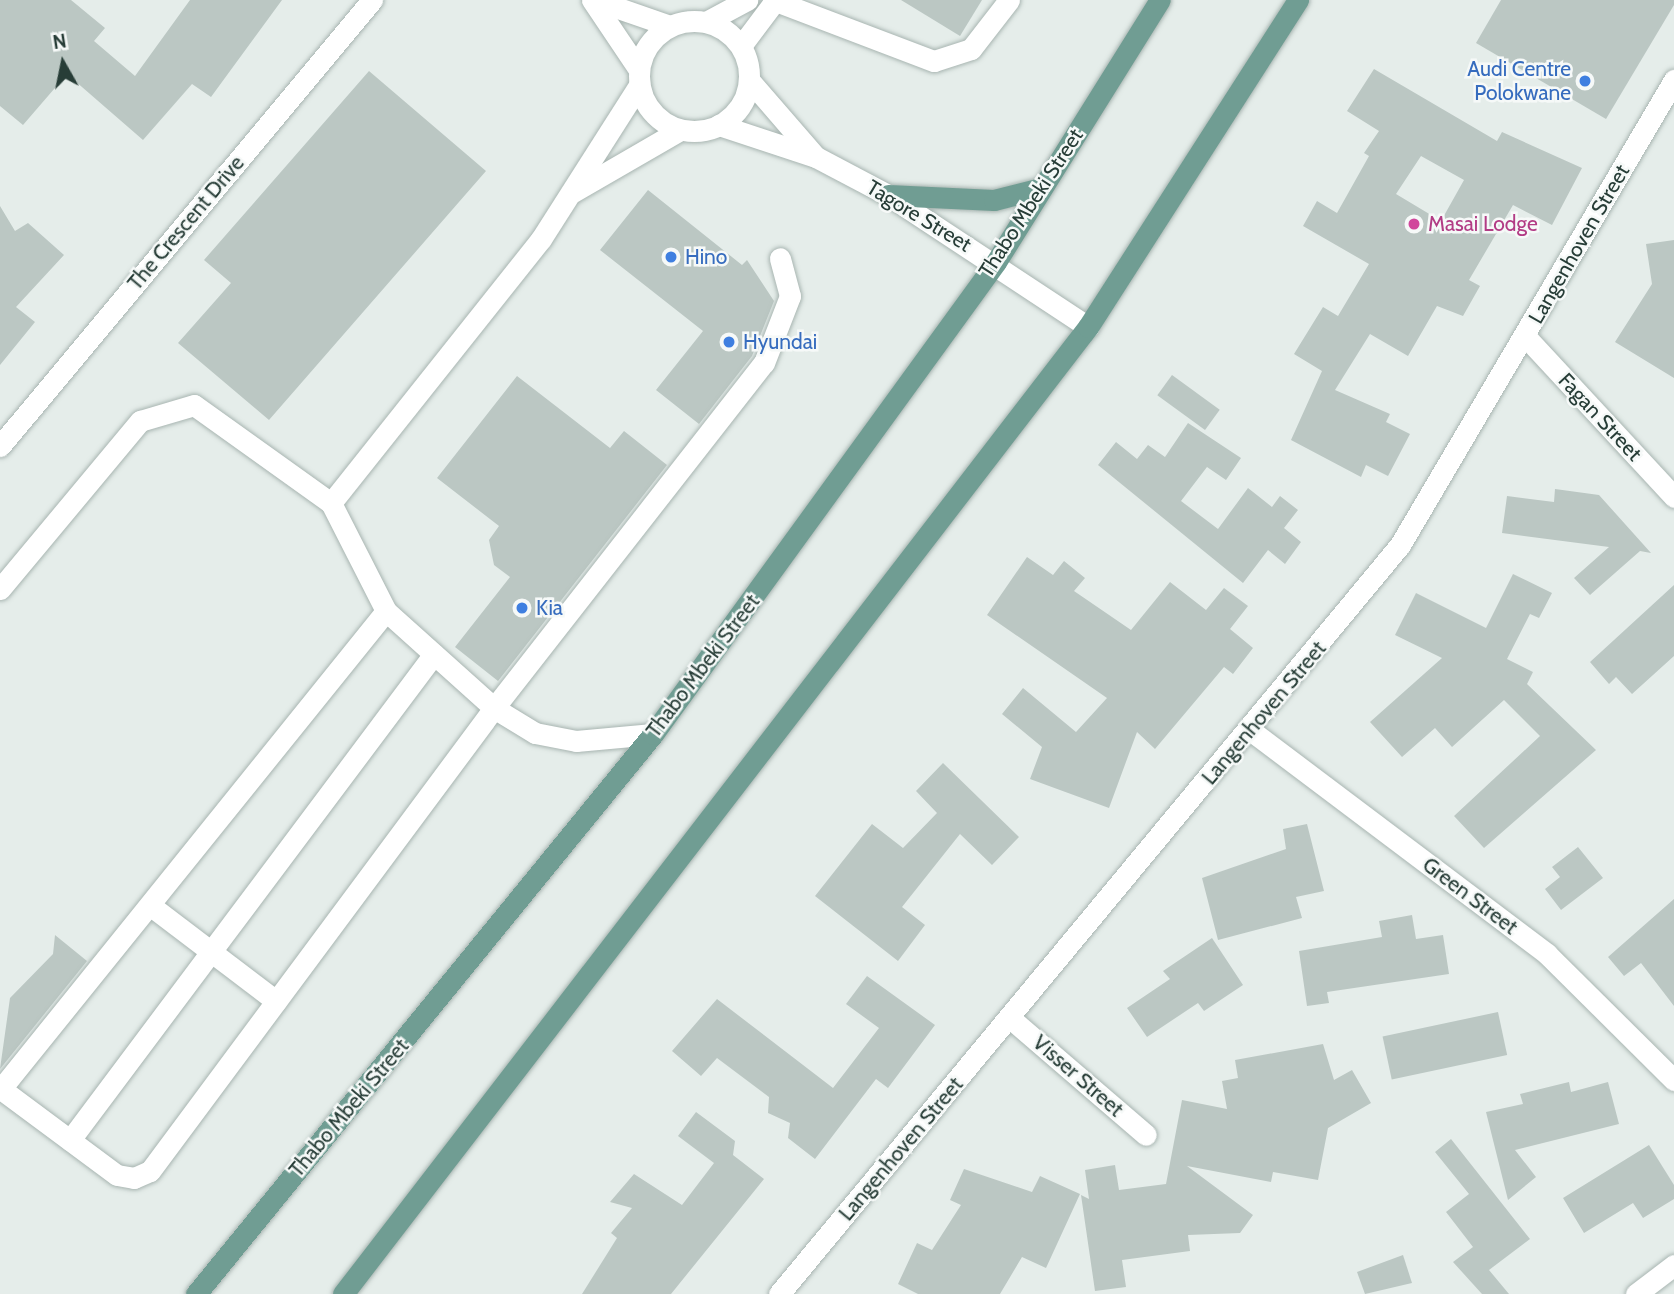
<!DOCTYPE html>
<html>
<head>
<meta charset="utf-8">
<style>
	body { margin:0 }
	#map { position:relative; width:1674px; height:1294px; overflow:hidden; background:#e5edea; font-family:Cabin,sans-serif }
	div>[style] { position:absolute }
	.building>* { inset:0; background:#bbc7c3; transform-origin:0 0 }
	.roads { filter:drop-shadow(0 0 2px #a8b5b1) drop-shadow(0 0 2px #a8b5b1) }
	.minor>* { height:21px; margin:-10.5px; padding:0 10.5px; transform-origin:10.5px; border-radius:10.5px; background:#fff }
	.minor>.ring { margin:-10.5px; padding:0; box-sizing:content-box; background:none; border:21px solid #fff; border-radius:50% }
	.major>* { height:21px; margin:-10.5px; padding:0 10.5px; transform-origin:10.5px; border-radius:10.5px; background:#709d93 }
	.dots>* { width:19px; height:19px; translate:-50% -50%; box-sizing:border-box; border:4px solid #f6f9f8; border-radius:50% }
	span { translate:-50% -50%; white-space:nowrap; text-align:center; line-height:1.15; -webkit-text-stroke:5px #f6f9f8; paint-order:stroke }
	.shop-label { font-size:21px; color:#366cbe }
	.right { translate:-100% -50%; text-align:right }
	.left { translate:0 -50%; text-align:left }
	.street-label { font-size:21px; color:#273d37 }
	.hotel-label { font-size:21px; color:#b23c85 }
	.north { position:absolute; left:28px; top:28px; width:70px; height:70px; -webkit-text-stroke:5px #f6f9f8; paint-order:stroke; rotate:351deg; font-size:19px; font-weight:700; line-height:28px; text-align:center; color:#273d37 }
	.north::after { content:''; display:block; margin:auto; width:24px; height:32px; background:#273d37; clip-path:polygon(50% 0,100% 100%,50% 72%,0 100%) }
</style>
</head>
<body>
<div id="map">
	<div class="building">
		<div style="clip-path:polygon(0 0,71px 0,105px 28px,94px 41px,135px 76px,190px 0,282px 0,211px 97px,192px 84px,143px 140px,67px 74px,23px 125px,0 106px)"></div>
		<div style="clip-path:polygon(901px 0,982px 0,960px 36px)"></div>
		<div style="clip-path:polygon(1501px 0,1674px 0,1674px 5px,1606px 119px,1476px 43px)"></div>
		<div style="clip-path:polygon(evenodd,1374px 69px,1497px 141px,1502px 132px,1582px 168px,1552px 225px,1513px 205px,1469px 280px,1480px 286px,1463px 316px,1437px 306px,1408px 356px,1370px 334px,1335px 390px,1390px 414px,1386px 422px,1410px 434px,1388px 476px,1366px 465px,1361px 477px,1291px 440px,1322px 371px,1294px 354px,1323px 307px,1338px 316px,1369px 264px,1303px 226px,1317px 201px,1337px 213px,1369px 156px,1364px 153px,1379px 131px,1347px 111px,1374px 69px,1421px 156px,1464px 180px,1441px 221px,1396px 194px,1421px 156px)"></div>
		<div style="clip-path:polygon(369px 71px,486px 171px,269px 420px,178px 343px,231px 283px,204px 260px)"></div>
		<div style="clip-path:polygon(648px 190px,742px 265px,747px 260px,774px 301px,752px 356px,699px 424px,656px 390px,703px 331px,600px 250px)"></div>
		<div style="clip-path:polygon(0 206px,15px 231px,28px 223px,64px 255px,16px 307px,35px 322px,0 365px)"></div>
		<div style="clip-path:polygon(1674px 240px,1674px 378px,1615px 342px,1652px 284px,1646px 244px)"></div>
		<div style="left:1172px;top:375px;width:59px;height:25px;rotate:36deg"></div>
		<div style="clip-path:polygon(517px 376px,610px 448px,624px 431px,667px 465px,498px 681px,455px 647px,510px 577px,494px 565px,489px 540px,499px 526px,437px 478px)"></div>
		<div style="clip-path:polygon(1188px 423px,1241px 458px,1226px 480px,1207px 467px,1181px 501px,1218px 529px,1248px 488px,1272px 507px,1280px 496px,1298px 510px,1284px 528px,1301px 542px,1285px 564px,1268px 550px,1243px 583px,1098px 465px,1116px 442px,1137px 459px,1148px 445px,1165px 457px)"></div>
		<div style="clip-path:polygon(1555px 489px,1599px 495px,1651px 553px,1640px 551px,1590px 595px,1574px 578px,1609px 547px,1502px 533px,1507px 496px,1554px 502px)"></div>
		<div style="clip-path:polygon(1027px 557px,1053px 575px,1064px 561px,1085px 578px,1074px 591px,1131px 630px,1170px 582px,1206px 610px,1224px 588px,1248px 606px,1230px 629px,1253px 648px,1233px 674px,1224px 667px,1155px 749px,1137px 732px,1109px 808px,1030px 779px,1042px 747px,1002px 714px,1023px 688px,1076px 732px,1107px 698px,987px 615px)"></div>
		<div style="clip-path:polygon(1513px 574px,1552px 593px,1539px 618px,1530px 614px,1507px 659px,1533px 672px,1527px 684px,1596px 750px,1484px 848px,1454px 816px,1540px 736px,1504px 700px,1452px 747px,1435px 728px,1402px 757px,1370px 722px,1442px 658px,1395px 635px,1416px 593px,1486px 628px)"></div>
		<div style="clip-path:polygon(1674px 585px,1674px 656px,1632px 694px,1616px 677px,1609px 684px,1590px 662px)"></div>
		<div style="clip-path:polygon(943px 763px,1019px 837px,992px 865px,960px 834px,902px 907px,925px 925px,898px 961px,815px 896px,872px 824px,903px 848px,937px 813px,916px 791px)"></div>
		<div style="clip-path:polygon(1307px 824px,1324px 891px,1296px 897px,1302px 918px,1218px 940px,1202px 878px,1286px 849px,1283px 829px)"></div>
		<div style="clip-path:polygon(1578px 847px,1603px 878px,1561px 910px,1545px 889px,1560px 877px,1552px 867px)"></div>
		<div style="clip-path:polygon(1674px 899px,1674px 1006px,1641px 963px,1624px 976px,1608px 957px)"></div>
		<div style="clip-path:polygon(1412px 915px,1416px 939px,1443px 935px,1449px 974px,1327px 992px,1329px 1003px,1307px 1006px,1299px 951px,1382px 937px,1379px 921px)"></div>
		<div style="clip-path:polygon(55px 935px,87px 961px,0 1069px,10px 998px,53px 954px)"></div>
		<div style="clip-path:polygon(1212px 938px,1243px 985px,1204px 1011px,1198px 1003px,1147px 1037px,1127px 1008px,1170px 979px,1163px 971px)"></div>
		<div style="clip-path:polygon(867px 976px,935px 1025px,888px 1088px,876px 1079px,815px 1159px,788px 1138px,790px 1123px,768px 1113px,769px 1097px,717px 1058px,701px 1076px,672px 1051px,717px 999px,833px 1088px,879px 1028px,846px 1004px)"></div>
		<div style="left:1498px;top:1012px;width:44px;height:118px;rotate:78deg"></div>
		<div style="clip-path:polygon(1323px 1044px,1334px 1080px,1352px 1070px,1371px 1103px,1328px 1128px,1318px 1180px,1273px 1172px,1271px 1182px,1187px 1166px,1253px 1215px,1240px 1233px,1188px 1235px,1190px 1251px,1122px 1260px,1126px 1287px,1095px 1291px,1081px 1195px,1089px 1199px,1085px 1170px,1115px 1165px,1119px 1190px,1166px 1184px,1182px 1100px,1227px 1109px,1222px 1081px,1238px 1078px,1235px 1060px)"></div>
		<div style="clip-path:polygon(1569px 1082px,1571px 1092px,1608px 1082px,1619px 1124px,1515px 1150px,1536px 1177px,1508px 1200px,1486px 1112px,1523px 1104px,1520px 1094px)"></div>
		<div style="clip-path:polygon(696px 1112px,735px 1141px,733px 1155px,764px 1179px,671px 1294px,582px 1294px,617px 1238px,611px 1233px,632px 1208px,610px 1202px,634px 1174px,682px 1205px,714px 1163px,678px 1136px)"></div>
		<div style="clip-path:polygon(1451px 1139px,1530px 1239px,1489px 1270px,1509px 1294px,1482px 1294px,1453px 1262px,1473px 1247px,1446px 1212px,1469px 1194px,1435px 1152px)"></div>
		<div style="clip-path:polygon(1649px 1145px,1674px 1185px,1674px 1199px,1643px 1218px,1633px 1203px,1584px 1233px,1563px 1198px)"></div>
		<div style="clip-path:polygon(964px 1169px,1032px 1192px,1040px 1176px,1080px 1194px,1046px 1268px,1022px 1257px,1000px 1294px,918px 1294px,898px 1284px,917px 1243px,932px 1250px,961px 1205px,950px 1200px)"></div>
		<div style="clip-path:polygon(1403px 1255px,1412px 1283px,1365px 1294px,1357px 1272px)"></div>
	</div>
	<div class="roads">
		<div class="minor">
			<div style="left:592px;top:0;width:84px;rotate:56.1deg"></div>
			<div style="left:595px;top:0;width:79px;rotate:19.1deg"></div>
			<div style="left:773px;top:0;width:172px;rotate:20.8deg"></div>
			<div style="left:934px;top:61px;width:39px;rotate:-18deg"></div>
			<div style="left:971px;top:49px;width:62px;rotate:-52.2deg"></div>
			<div class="ring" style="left:639px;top:21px;width:89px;height:89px"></div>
			<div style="left:706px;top:22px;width:47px;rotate:-28.2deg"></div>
			<div style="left:741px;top:46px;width:55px;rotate:-53.1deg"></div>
			<div style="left:750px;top:81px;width:98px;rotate:49.1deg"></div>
			<div style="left:719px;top:125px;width:102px;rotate:18.3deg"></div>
			<div style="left:816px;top:157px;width:81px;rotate:27.8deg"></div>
			<div style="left:888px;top:195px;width:240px;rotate:33.4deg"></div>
			<div style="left:573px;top:192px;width:124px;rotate:-30.1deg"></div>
			<div style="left:1526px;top:337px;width:218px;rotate:47.2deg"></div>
			<div style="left:0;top:446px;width:581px;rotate:-50.17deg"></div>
			<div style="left:331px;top:503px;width:337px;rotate:-51.5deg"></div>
			<div style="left:541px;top:239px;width:183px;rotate:-57.5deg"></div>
			<div style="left:0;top:589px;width:219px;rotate:-50.2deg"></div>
			<div style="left:140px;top:421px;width:56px;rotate:-16.5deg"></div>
			<div style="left:194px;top:405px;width:168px;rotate:35.6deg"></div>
			<div style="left:331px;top:503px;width:121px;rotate:63deg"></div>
			<div style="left:386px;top:611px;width:145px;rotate:41.9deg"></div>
			<div style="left:494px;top:708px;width:48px;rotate:31.4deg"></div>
			<div style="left:535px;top:733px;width:42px;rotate:11deg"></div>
			<div style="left:576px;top:741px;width:77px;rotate:-5.2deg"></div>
			<div style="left:1250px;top:730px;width:372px;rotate:37deg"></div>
			<div style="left:1547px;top:954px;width:179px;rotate:44.8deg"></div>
			<div style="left:151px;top:906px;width:157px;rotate:37.2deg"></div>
			<div style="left:1010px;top:1018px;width:179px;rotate:40.7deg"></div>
			<div style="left:1px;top:1089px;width:144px;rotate:36.6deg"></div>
			<div style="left:117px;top:1175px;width:17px;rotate:10deg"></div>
			<div style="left:134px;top:1178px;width:17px;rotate:-24deg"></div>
			<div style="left:150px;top:1171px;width:577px;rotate:-53.39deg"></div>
			<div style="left:494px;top:708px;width:438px;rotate:-52deg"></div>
			<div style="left:764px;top:363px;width:72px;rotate:-68.8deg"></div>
			<div style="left:790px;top:296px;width:39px;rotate:-105deg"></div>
			<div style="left:0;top:1090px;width:615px;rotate:-51.14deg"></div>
			<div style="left:70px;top:1140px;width:607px;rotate:-53.17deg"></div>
			<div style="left:779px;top:1294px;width:973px;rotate:-50.34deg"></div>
			<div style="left:1400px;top:545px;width:540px;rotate:-59.49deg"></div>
			<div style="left:1636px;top:1294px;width:48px;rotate:-37.3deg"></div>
		</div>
		<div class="major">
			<div style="left:888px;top:195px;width:106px;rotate:2.7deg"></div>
			<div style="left:994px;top:200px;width:49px;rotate:-14.3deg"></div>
			<div style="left:196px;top:1294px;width:723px;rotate:-50.78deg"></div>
			<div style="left:653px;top:734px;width:583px;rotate:-53.99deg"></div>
			<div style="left:996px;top:262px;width:309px;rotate:-58deg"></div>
			<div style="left:343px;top:1294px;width:1221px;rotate:-52.39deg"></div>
			<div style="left:1088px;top:327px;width:389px;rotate:-57.3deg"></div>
		</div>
	</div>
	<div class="dots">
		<div style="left:1585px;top:81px;background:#3f7fe0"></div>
		<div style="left:1414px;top:224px;background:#d1479c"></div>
		<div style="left:671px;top:257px;background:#3f7fe0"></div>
		<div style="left:729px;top:342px;background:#3f7fe0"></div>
		<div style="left:522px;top:608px;background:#3f7fe0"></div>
	</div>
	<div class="shop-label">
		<span class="right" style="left:1571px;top:81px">Audi Centre<br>Polokwane</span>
		<span class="left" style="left:685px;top:257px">Hino</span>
		<span class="left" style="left:743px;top:342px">Hyundai</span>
		<span class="left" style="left:536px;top:608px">Kia</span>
	</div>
	<div class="street-label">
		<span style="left:1031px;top:203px;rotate:-57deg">Thabo Mbeki Street</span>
		<span style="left:919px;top:216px;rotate:31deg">Tagore Street</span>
		<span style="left:186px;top:223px;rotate:-50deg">The Crescent Drive</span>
		<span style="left:1579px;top:244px;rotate:-60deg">Langenhoven Street</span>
		<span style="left:1600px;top:417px;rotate:47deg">Fagan Street</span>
		<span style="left:703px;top:666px;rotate:-53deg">Thabo Mbeki Street</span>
		<span style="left:1264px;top:713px;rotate:-50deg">Langenhoven Street</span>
		<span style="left:1470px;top:896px;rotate:37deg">Green Street</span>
		<span style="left:1078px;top:1076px;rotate:41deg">Visser Street</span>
		<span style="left:349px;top:1108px;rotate:-50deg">Thabo Mbeki Street</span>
		<span style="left:901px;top:1149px;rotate:-50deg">Langenhoven Street</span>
	</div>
	<div class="hotel-label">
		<span class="left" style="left:1428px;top:224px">Masai Lodge</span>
	</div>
	<div class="north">N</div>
</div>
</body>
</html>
